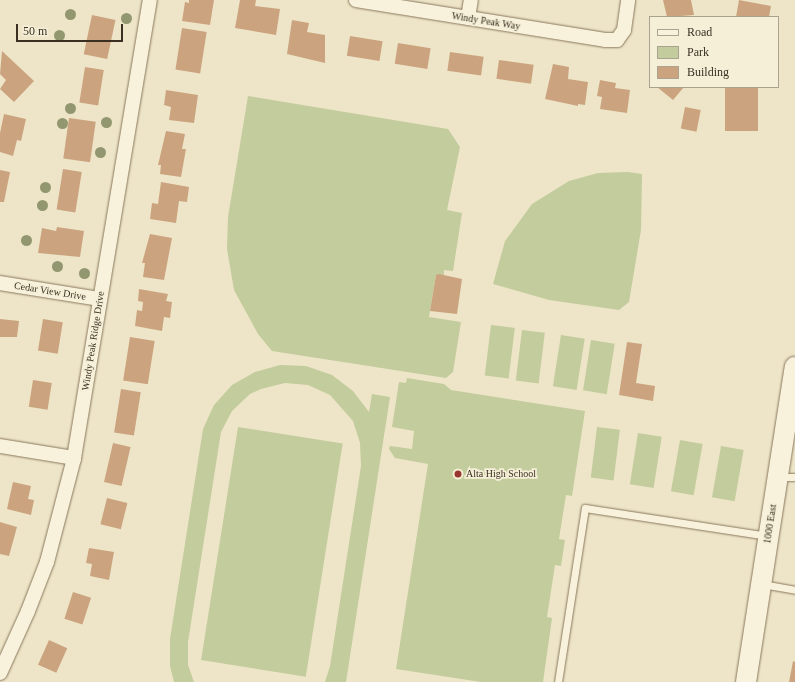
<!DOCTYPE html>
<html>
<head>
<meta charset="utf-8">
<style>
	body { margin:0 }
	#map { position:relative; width:795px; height:682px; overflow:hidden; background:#eee5c8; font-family:"Times New Roman",serif }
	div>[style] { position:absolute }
	.green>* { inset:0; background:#c3cc9c; transform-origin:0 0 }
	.building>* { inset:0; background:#cba47f; transform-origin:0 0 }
	.roads { filter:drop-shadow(0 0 1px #8a785d) drop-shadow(0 0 1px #8a785d) }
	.lane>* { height:7px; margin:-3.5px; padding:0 3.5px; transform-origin:3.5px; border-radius:3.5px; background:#f8f2dc }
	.street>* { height:14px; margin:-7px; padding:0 7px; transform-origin:7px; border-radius:7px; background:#f8f2dc }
	.secondary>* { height:20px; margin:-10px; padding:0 10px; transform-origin:10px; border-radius:10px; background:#f8f2dc }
	.trees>* { width:11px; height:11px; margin:-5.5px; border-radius:50%; background:#929770 }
	.dots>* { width:11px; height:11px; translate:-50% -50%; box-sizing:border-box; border:2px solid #f5efd8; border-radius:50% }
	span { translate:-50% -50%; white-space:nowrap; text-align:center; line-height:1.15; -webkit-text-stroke:3.5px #f5efd8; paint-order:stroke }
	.street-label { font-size:10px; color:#3b2f21 }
	.poi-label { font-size:10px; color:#3b2f21 }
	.left { translate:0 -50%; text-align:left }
	.legend { position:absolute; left:649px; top:16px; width:130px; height:72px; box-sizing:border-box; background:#f5efd8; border:1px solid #aba28f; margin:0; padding:5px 7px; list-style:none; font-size:12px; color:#3b2f21 }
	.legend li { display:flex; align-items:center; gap:8px; height:20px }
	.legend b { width:20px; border:1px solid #aba28f }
	.scale { position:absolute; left:16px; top:24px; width:107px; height:18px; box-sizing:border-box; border:2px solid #3b2f21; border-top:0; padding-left:5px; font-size:12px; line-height:14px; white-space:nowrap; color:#3b2f21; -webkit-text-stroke:3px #f5efd8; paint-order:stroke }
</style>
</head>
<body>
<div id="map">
	<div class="green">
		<div style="clip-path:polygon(248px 96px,448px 129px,460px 147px,447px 210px,462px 213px,453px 271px,444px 270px,444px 275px,436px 275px,429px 317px,461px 322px,453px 372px,446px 378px,272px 351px,258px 334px,234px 290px,227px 249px,228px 217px)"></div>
		<div style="clip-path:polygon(628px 172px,642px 174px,641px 230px,629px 302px,619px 310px,549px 300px,493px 284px,505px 241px,532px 204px,569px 181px,598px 173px)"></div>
		<div style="left:491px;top:325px;width:24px;height:51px;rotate:7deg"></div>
		<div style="left:522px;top:330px;width:23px;height:51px;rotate:7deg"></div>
		<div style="left:561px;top:335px;width:24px;height:52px;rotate:9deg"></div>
		<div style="left:591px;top:340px;width:24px;height:51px;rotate:9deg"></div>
		<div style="clip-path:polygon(280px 365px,306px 366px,332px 375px,353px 391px,369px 412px,372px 394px,390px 397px,346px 682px,325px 682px,330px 666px,361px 466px,360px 443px,353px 421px,330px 395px,308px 385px,285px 383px,261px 389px,250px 394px,232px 411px,221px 432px,188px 642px,188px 665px,194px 682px,174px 682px,170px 666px,170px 639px,203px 429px,214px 405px,232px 385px,255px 372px)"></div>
		<div style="clip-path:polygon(407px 378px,444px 384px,451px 390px,585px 411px,572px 496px,566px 495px,559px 539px,565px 540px,561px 566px,555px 565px,547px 617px,552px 618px,543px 682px,481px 682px,396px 669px,428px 464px,395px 458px,389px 449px,390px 446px,412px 449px,414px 431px,392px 427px,399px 382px,406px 383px)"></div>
		<div style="left:238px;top:427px;width:106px;height:236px;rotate:9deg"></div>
		<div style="left:597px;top:427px;width:23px;height:51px;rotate:7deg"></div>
		<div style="left:638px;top:433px;width:24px;height:52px;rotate:9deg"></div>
		<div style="left:680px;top:440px;width:23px;height:52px;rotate:10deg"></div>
		<div style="left:721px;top:446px;width:23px;height:52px;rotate:10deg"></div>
	</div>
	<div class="building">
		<div style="clip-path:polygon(189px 0,214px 0,210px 25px,182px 21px,185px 2px,189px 3px)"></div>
		<div style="clip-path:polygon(240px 0,256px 0,255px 6px,280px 9px,276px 35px,235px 28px)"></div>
		<div style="clip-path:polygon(663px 0,691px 0,694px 15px,667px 17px)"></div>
		<div style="clip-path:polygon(739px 0,771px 6px,769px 17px,736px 17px)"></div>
		<div style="left:92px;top:15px;width:24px;height:40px;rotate:12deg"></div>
		<div style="clip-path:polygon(292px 20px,309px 23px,307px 32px,325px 35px,325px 63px,287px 54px)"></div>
		<div style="left:182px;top:28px;width:25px;height:42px;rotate:9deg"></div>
		<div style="left:350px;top:36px;width:33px;height:20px;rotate:9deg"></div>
		<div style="left:398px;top:43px;width:33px;height:21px;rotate:9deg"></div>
		<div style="clip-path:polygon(2px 51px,34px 81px,14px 102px,0 89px,6px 80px,0 74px)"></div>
		<div style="left:450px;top:52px;width:34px;height:19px;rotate:8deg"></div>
		<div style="left:499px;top:60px;width:35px;height:19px;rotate:8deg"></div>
		<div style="clip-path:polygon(553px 64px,569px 67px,568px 79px,588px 82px,585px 105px,578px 104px,578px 106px,545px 99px)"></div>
		<div style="left:85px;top:67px;width:19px;height:36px;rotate:9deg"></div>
		<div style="clip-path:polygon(600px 80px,616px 83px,615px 88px,630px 90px,627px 113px,600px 109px,602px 97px,597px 96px)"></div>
		<div style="clip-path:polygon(657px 87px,684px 87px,673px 100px)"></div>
		<div style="left:725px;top:87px;width:33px;height:44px"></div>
		<div style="clip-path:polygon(166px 90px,198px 95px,194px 123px,169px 120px,171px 107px,164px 105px)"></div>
		<div style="left:685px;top:107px;width:16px;height:22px;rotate:11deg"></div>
		<div style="clip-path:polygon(4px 114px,26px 119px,21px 141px,17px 140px,13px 156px,0 152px,0 133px)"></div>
		<div style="left:69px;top:118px;width:27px;height:41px;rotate:8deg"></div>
		<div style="clip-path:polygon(166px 131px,185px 134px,182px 149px,186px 149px,181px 177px,160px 174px,161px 165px,158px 165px)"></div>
		<div style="left:63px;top:169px;width:19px;height:41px;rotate:9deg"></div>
		<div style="clip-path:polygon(0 170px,10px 172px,4px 202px,0 202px)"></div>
		<div style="clip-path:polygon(161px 182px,189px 187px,187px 202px,179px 201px,176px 223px,150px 219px,152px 203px,158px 204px)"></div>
		<div style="clip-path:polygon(57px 227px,84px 231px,80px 257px,38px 253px,42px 228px,56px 231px)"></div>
		<div style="clip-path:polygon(150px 234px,172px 238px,164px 280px,143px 277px,145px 263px,142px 263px)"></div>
		<div style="clip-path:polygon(439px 274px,462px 279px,457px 314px,430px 311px,436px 275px)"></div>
		<div style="clip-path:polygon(139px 289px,168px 294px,166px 301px,172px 302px,170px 318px,164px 317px,162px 331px,135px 326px,137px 310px,142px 311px,143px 302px,138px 301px)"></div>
		<div style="clip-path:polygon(0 319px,19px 321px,17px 337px,0 337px)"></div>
		<div style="left:43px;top:319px;width:20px;height:32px;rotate:9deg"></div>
		<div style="left:130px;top:337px;width:25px;height:44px;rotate:9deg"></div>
		<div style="clip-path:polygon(627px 342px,642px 344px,636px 383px,655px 386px,653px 401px,619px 395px)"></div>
		<div style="left:33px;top:380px;width:19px;height:27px;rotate:9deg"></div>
		<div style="left:121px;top:389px;width:20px;height:44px;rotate:9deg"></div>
		<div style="left:113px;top:443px;width:18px;height:40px;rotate:13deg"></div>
		<div style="clip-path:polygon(13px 482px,31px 486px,28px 499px,34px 500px,31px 515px,7px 509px)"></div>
		<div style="left:107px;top:498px;width:21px;height:27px;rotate:14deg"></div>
		<div style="clip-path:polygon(0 522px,17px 527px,9px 556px,0 554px)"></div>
		<div style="clip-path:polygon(89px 548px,114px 552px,109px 580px,90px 576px,92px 564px,86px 563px)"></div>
		<div style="left:73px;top:592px;width:19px;height:28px;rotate:18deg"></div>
		<div style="left:49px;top:640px;width:20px;height:27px;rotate:24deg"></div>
		<div style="clip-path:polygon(793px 661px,795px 662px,795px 682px,789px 682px)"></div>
	</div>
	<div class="roads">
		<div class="lane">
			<div style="left:780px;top:477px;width:15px"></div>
			<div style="left:762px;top:584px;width:34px;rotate:10deg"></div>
			<div style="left:558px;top:682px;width:176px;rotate:-81.2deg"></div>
			<div style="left:585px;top:508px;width:185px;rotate:8.7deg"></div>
		</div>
		<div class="street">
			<div style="left:356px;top:0;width:252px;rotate:9.1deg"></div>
			<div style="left:605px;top:40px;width:12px"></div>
			<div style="left:617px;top:40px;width:12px;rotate:-55deg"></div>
			<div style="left:624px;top:30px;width:30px;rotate:-82deg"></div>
			<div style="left:468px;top:18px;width:18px;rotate:-81deg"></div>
			<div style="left:0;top:283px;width:101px;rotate:9.1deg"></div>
			<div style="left:0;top:446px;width:75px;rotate:9.2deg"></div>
			<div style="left:0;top:673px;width:68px;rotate:-65.7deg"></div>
			<div style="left:28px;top:611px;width:53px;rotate:-68.8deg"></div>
			<div style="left:47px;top:562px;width:107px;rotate:-75.4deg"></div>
			<div style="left:74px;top:458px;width:464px;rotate:-80.6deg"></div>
		</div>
		<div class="secondary">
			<div style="left:746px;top:682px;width:319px;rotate:-81.2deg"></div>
		</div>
	</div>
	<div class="trees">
		<div style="left:70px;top:14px"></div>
		<div style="left:126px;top:18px"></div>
		<div style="left:59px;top:35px"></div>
		<div style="left:70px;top:108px"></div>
		<div style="left:106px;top:122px"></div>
		<div style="left:62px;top:123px"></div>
		<div style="left:100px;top:152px"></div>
		<div style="left:45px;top:187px"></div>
		<div style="left:42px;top:205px"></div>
		<div style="left:26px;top:240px"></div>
		<div style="left:57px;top:266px"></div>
		<div style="left:84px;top:273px"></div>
	</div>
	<div class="dots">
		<div style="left:458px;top:474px;background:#98352e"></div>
	</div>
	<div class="street-label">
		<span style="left:486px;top:21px;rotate:9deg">Windy Peak Way</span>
		<span style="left:50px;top:291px;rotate:9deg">Cedar View Drive</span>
		<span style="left:93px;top:341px;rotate:-81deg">Windy Peak Ridge Drive</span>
		<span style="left:770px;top:524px;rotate:-81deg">1000 East</span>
	</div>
	<div class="poi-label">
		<span class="left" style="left:466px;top:474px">Alta High School</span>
	</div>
	<ul class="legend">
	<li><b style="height:5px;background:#f8f2dc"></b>Road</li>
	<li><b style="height:11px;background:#c3cc9c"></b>Park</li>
	<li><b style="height:11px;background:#cba47f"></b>Building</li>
	</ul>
	<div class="scale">50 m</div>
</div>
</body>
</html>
